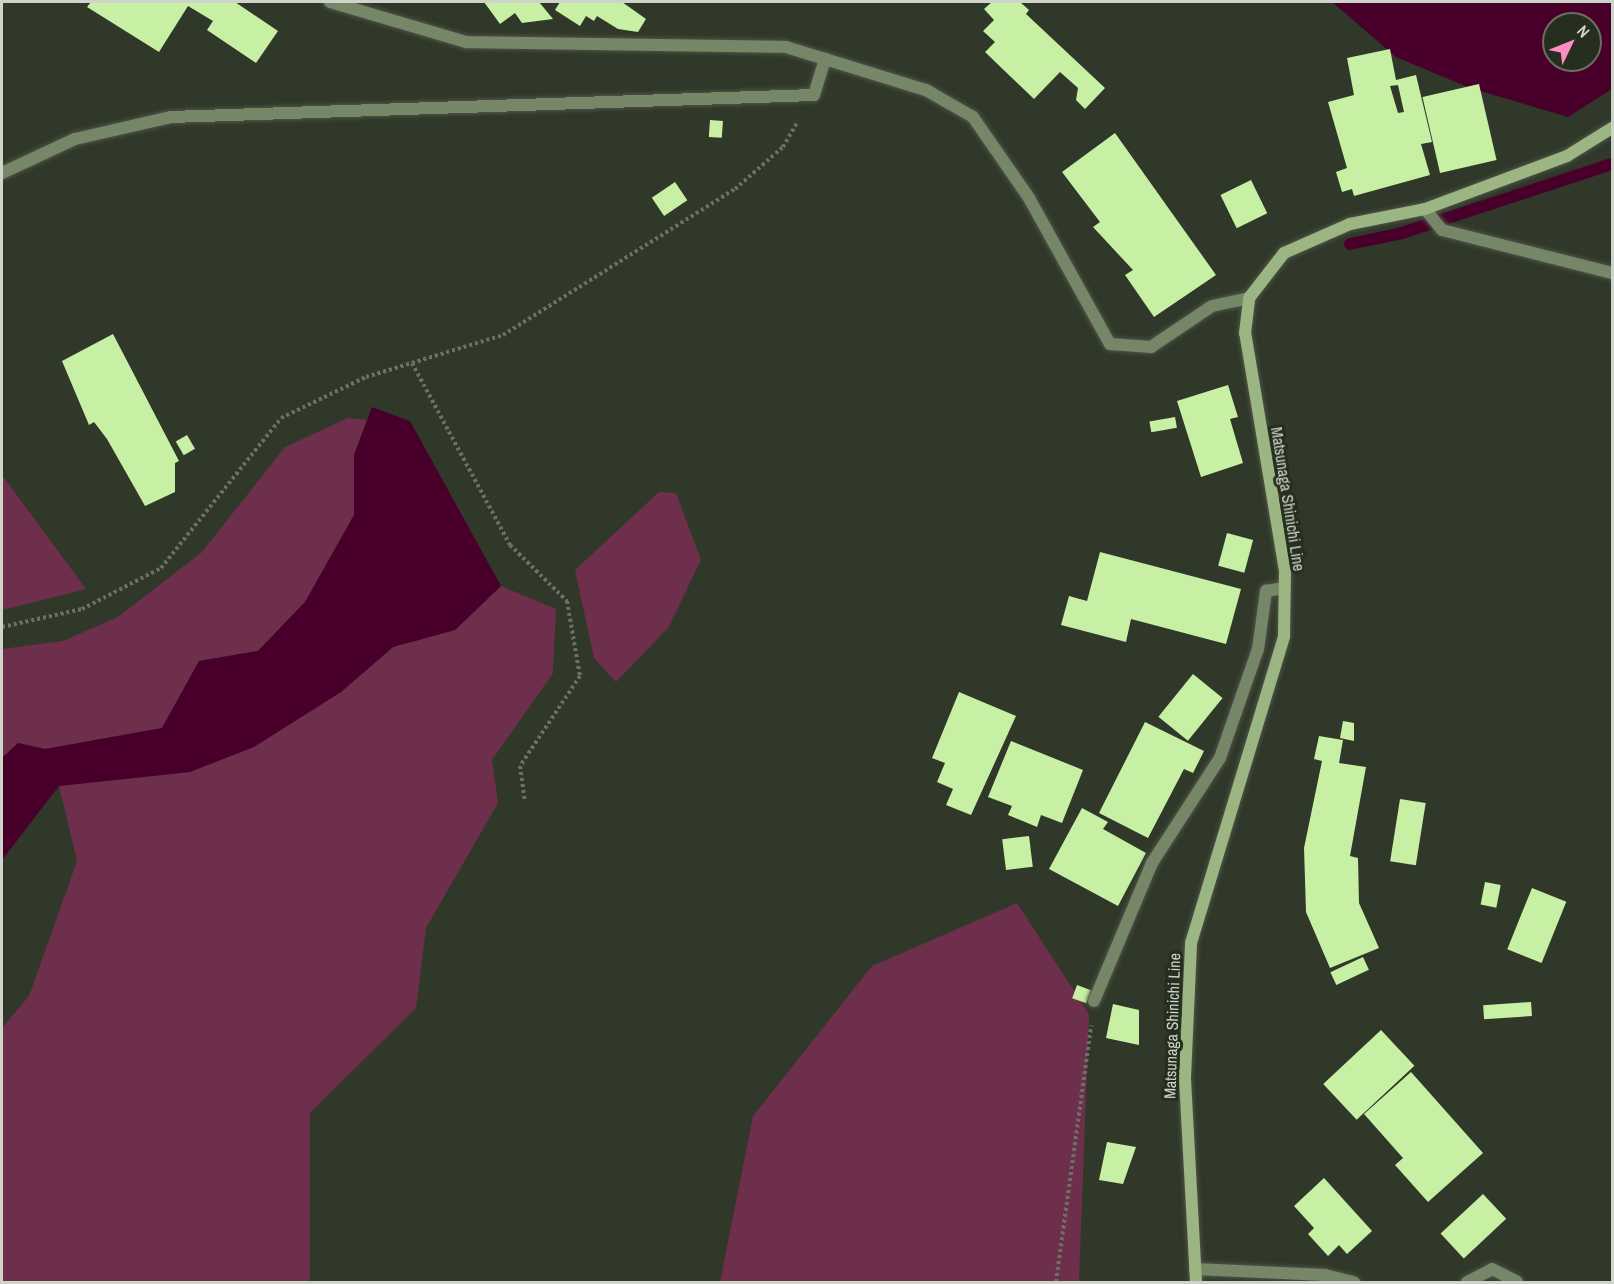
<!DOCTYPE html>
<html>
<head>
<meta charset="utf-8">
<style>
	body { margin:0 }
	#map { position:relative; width:1614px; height:1284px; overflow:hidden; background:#303829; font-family:"Archivo Narrow",sans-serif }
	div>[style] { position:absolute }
	.green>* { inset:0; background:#6d2f4c }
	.water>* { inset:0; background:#48002a }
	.stream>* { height:12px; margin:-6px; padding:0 6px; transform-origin:6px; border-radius:6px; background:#48002a }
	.building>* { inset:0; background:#c8f0a4; transform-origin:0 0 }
	.path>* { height:4px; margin-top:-2px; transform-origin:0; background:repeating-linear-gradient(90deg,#6b7164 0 3px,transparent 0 6px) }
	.roads { filter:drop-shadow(0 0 2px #4d5446) drop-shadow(0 0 2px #4d5446) }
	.minor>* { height:12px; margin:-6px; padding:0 6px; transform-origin:6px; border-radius:6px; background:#768768 }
	.secondary>* { height:12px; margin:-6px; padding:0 6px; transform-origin:6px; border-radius:6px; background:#9bb583 }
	span { translate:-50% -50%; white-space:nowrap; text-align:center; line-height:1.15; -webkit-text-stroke:6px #262e1f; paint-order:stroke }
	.street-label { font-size:16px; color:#cfd4ca }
	.frame { position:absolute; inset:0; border:3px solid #cfd4ca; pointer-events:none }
	.north { position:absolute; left:1542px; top:12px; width:60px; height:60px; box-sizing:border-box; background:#262e1f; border:2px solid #6a7063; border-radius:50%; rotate:47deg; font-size:16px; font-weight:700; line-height:24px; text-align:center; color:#cfd4ca }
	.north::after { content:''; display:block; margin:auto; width:21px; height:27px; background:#fd8ec0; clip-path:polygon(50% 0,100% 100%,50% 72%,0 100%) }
</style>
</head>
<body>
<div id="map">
	<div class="green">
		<div style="clip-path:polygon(348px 418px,367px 420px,354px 455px,354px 515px,305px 602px,258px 651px,199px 661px,162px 728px,45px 749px,18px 743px,2px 758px,2px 649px,63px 641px,118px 617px,202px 552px,285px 447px)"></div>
		<div style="clip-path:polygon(2px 475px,86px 589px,2px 610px)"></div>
		<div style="clip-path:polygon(659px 492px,676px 493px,701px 560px,668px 628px,616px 682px,594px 658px,575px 570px)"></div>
		<div style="clip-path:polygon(501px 586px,556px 609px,553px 673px,492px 760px,498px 803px,426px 928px,416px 1008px,310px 1113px,310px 1282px,2px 1282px,2px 1028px,29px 996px,77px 861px,59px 786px,190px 772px,341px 692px,393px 647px,455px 630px)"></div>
		<div style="clip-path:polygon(1017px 903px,1089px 1014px,1079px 1282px,720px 1282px,753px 1116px,872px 966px)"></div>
	</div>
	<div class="water">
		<div style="clip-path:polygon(evenodd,1332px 2px,1612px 2px,1612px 89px,1568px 117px,1470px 88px,1396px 57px,1332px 2px,1554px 24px,1590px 24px,1590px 60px,1554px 60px,1554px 24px)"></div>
		<div style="clip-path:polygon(372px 407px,410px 421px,501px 586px,455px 630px,393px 647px,341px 692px,254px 747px,190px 772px,59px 786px,2px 860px,2px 758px,18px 743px,45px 749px,162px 728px,199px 661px,258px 651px,305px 602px,354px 515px,354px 455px)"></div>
	</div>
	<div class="stream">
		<div style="left:1350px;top:244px;width:53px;rotate:-11.9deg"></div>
		<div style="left:1402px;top:233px;width:221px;rotate:-18.2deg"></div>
	</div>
	<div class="building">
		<div style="clip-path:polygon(91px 2px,235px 2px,278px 31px,256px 63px,207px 30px,213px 21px,188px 6px,159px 52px,87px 7px)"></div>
		<div style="clip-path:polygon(484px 2px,539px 2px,553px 19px,522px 23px,515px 13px,500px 24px)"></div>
		<div style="clip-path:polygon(560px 2px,622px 2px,646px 19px,638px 32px,618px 29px,597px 16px,594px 21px,586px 16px,580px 26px,555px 10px)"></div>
		<div style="clip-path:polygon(992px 2px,1020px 2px,1029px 10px,1026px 14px,1105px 88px,1085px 109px,1076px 100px,1078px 88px,1060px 72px,1034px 99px,985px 52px,995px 42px,983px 31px,994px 20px,984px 9px)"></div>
		<div style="clip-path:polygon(evenodd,1390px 49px,1396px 80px,1416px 75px,1432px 142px,1421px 144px,1430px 175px,1354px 196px,1352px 189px,1342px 192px,1336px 172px,1347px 168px,1328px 102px,1354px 95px,1347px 58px,1390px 49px,1398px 85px,1404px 112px,1398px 113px,1390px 86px,1398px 85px)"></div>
		<div style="left:1479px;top:84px;width:78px;height:58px;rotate:77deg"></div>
		<div style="left:710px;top:120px;width:13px;height:17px;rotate:4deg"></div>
		<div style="clip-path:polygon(1115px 133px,1216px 275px,1154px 317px,1125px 275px,1133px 270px,1093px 227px,1100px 222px,1062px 172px)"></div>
		<div style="left:1251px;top:180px;width:37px;height:34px;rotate:64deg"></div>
		<div style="left:675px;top:182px;width:22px;height:28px;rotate:56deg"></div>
		<div style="clip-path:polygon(113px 334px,179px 461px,175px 463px,175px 492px,145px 506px,107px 439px,94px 422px,89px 425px,62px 361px)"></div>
		<div style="clip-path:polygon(1228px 385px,1238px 417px,1230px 419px,1243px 463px,1201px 477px,1177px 401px)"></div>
		<div style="left:1175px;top:417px;width:11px;height:26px;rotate:80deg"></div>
		<div style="left:187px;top:435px;width:16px;height:13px;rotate:60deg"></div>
		<div style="left:1227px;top:533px;width:27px;height:34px;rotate:15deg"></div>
		<div style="clip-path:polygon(1100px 552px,1241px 589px,1226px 644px,1131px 619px,1126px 642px,1061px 625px,1069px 596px,1087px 601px)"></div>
		<div style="left:1193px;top:674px;width:38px;height:55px;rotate:39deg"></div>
		<div style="clip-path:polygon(959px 692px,1016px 716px,971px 815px,946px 805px,953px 789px,937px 782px,945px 763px,932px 758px)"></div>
		<div style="clip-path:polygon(1343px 721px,1354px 723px,1354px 741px,1340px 738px)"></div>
		<div style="clip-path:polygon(1145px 722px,1204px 751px,1193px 773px,1184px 769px,1148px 838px,1099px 813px)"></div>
		<div style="clip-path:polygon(1319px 736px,1343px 740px,1339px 763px,1366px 767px,1350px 856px,1358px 858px,1359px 903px,1379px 948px,1330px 968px,1306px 912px,1304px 848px,1322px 761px,1314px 759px)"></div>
		<div style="clip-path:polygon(1011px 741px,1083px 770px,1062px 823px,1041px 815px,1037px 827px,1008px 815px,1012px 806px,988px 797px)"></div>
		<div style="left:1400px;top:799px;width:26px;height:63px;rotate:9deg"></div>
		<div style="clip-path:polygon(1082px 808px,1108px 822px,1103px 829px,1146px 853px,1118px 906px,1049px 869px)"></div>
		<div style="left:1029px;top:836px;width:31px;height:27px;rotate:83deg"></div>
		<div style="left:1485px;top:882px;width:16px;height:23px;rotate:11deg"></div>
		<div style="left:1532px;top:888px;width:37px;height:66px;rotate:22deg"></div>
		<div style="left:1363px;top:957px;width:14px;height:36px;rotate:65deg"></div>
		<div style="left:1077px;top:985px;width:15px;height:14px;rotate:20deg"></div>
		<div style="left:1531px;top:1002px;width:14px;height:48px;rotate:86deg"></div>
		<div style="clip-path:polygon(1113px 1004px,1139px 1010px,1139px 1045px,1106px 1038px)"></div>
		<div style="left:1381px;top:1030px;width:49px;height:79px;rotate:47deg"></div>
		<div style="clip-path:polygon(1411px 1072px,1483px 1153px,1428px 1202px,1395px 1165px,1403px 1158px,1364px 1114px)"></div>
		<div style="clip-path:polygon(1107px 1142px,1136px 1147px,1123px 1184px,1099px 1180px)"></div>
		<div style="clip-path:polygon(1324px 1178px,1372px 1231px,1347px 1254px,1339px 1245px,1328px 1256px,1308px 1234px,1314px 1228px,1294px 1206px)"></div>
		<div style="left:1483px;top:1194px;width:34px;height:58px;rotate:47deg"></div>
	</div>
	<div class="path">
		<div style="left:412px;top:363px;width:207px;rotate:61.7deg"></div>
		<div style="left:510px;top:545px;width:80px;rotate:44.5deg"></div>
		<div style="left:567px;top:601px;width:76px;rotate:80.2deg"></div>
		<div style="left:580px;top:676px;width:108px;rotate:123.7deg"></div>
		<div style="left:520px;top:766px;width:35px;rotate:82deg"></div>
		<div style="left:2px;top:627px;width:82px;rotate:-12.7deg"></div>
		<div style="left:82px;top:609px;width:89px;rotate:-27.4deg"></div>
		<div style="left:161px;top:568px;width:192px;rotate:-51.3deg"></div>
		<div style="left:281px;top:418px;width:94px;rotate:-25.8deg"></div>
		<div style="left:366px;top:377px;width:143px;rotate:-17deg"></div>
		<div style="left:503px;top:335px;width:274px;rotate:-32.2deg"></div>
		<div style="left:735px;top:189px;width:64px;rotate:-41.2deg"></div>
		<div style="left:783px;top:147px;width:30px;rotate:-60deg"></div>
		<div style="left:1056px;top:1282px;width:259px;rotate:-82.2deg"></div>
	</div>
	<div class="roads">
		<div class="minor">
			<div style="left:330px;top:2px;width:142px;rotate:16.4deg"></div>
			<div style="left:466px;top:42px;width:320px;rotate:0.9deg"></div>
			<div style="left:786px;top:47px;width:146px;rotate:17.1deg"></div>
			<div style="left:926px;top:90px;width:54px;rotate:29.9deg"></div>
			<div style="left:973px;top:117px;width:98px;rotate:55.3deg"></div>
			<div style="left:1029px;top:198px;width:167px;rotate:61deg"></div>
			<div style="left:1110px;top:344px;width:41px;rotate:4.2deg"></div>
			<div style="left:1151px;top:347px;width:73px;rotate:-33.9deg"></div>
			<div style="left:1212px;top:306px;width:38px;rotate:-12deg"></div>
			<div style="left:2px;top:173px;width:81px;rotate:-25deg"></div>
			<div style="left:75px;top:139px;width:98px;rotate:-12.9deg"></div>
			<div style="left:171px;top:117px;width:643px;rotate:-1.96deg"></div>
			<div style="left:814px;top:95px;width:38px;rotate:-73deg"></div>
			<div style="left:1425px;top:209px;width:27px;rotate:51deg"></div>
			<div style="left:1442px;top:230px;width:175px;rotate:14.2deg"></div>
			<div style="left:1094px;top:1001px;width:150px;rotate:-67.2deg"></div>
			<div style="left:1152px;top:863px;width:125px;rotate:-57.1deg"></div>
			<div style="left:1220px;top:758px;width:115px;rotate:-70.8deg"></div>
			<div style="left:1258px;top:649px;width:59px;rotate:-82.1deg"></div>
			<div style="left:1266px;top:591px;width:19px;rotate:-9deg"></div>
			<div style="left:1195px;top:1269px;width:130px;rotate:2.6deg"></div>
			<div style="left:1325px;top:1275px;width:30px;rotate:14deg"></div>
			<div style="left:1467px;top:1282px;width:28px;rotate:-27deg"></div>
			<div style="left:1492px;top:1269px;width:28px;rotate:27deg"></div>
		</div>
		<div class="secondary">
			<div style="left:1196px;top:1282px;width:205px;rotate:-93.1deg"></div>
			<div style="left:1185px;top:1077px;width:134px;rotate:-87.4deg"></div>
			<div style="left:1191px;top:943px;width:321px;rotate:-73.1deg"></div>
			<div style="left:1284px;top:636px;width:65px;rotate:-89.1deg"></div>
			<div style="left:1285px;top:571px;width:241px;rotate:-99.5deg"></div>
			<div style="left:1245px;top:333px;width:35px;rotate:-83deg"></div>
			<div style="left:1249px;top:298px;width:57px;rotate:-52.1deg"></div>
			<div style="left:1284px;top:253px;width:72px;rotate:-23.7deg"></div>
			<div style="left:1350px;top:224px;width:76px;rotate:-11.3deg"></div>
			<div style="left:1425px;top:209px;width:152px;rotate:-20.5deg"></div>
			<div style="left:1567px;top:156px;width:53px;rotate:-31.9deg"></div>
		</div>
	</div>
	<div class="street-label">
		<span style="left:1288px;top:499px;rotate:81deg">Matsunaga Shinichi Line</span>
		<span style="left:1172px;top:1026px;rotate:-88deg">Matsunaga Shinichi Line</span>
	</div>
	<div class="frame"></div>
	<div class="north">N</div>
</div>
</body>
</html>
